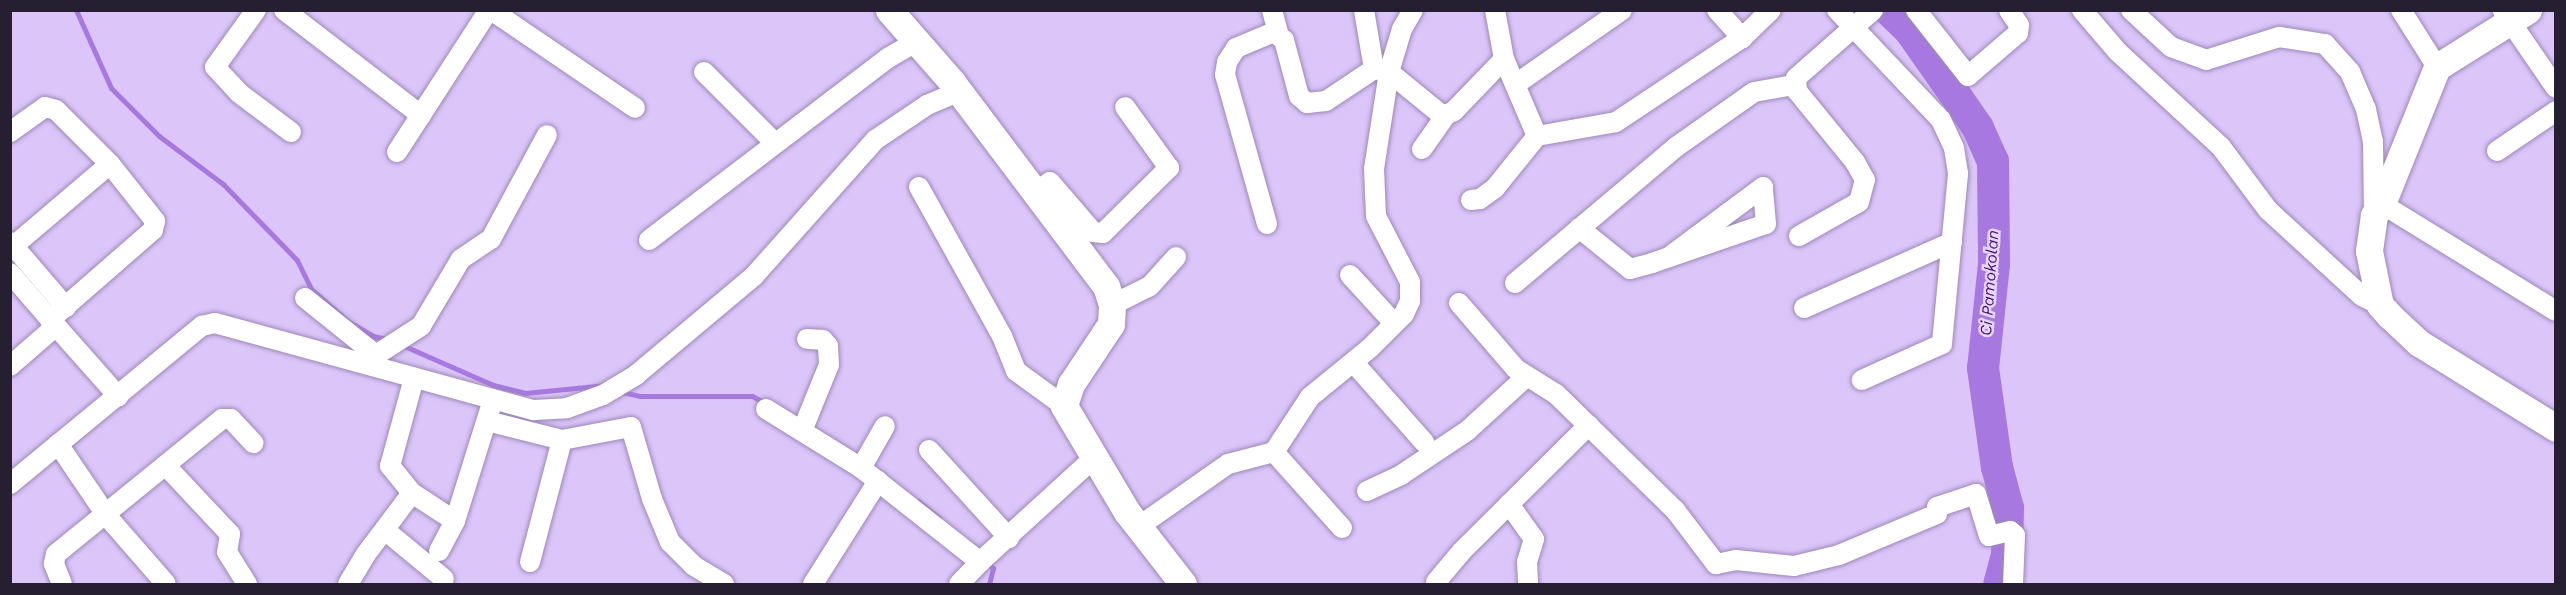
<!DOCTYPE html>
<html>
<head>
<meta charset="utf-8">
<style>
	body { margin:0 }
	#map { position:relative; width:2566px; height:595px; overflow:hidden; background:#dbc5f9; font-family:"Work Sans",sans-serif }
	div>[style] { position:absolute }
	.stream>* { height:5px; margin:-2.5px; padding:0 2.5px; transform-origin:2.5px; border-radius:2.5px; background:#a878e1 }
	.river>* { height:32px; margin:-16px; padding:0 16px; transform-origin:16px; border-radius:16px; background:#a878e1 }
	.roads { filter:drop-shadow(0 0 2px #9c88b8) drop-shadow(0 0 2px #9c88b8) }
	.street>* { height:20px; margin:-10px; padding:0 10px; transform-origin:10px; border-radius:10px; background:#fff }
	.secondary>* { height:27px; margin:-13.5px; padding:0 13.5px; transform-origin:13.5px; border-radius:13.5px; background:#fff }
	span { translate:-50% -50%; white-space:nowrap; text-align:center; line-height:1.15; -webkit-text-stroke:5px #e6d5fe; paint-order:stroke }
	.water-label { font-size:16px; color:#461371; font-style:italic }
	.frame { position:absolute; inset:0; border:12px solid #261e31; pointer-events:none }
</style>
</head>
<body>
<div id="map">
	<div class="stream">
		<div style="left:76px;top:10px;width:85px;rotate:65.8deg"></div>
		<div style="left:111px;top:88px;width:68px;rotate:45deg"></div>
		<div style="left:159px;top:136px;width:80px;rotate:36.9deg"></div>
		<div style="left:223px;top:184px;width:106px;rotate:45.8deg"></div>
		<div style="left:297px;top:260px;width:32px;rotate:64deg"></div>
		<div style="left:311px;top:289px;width:50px;rotate:41deg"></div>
		<div style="left:349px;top:322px;width:28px;rotate:30deg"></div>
		<div style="left:373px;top:336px;width:18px;rotate:13deg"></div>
		<div style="left:402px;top:345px;width:99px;rotate:23.7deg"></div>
		<div style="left:493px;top:385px;width:33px;rotate:14deg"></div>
		<div style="left:525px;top:393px;width:82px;rotate:-5.6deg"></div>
		<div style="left:618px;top:391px;width:23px;rotate:13deg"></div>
		<div style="left:640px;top:396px;width:112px"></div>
		<div style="left:752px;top:396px;width:17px;rotate:28deg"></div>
		<div style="left:918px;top:501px;width:27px;rotate:39deg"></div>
		<div style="left:985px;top:561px;width:11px;rotate:41deg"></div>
		<div style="left:993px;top:568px;width:16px;rotate:104deg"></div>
	</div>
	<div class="river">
		<div style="left:1889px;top:10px;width:28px;rotate:44deg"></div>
		<div style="left:1909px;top:29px;width:66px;rotate:54.9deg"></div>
		<div style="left:1947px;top:83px;width:55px;rotate:55.4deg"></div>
		<div style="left:1978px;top:128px;width:36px;rotate:66deg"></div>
		<div style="left:1993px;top:161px;width:103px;rotate:89.4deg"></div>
		<div style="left:1994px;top:264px;width:105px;rotate:96deg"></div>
		<div style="left:1983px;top:368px;width:100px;rotate:82deg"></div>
		<div style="left:1997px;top:467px;width:42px;rotate:75deg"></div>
		<div style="left:2008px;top:508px;width:47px;rotate:91.2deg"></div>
		<div style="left:2007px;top:555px;width:30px;rotate:105deg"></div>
	</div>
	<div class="roads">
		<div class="street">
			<div style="left:256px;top:10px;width:70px;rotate:125.7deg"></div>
			<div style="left:215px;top:67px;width:35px;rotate:47deg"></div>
			<div style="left:239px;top:93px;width:65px;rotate:36.9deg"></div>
			<div style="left:284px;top:10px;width:173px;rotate:37.5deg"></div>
			<div style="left:491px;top:10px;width:174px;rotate:34.2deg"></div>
			<div style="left:1272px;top:10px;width:27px;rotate:75deg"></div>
			<div style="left:1364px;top:10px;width:60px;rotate:80.4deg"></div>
			<div style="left:1495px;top:10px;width:50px;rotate:79.6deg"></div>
			<div style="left:1504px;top:59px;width:84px;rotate:66.8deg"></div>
			<div style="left:1717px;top:10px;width:38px;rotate:48deg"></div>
			<div style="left:1837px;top:10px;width:151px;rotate:46.6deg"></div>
			<div style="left:1941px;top:120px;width:31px;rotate:65deg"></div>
			<div style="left:1954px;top:148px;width:26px;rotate:81deg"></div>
			<div style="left:1958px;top:174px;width:171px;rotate:95.4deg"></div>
			<div style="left:1942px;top:344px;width:88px;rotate:155.8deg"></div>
			<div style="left:1916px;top:10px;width:84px;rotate:51.8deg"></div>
			<div style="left:1968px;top:76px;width:66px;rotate:-40.7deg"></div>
			<div style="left:2018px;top:33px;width:8px;rotate:-83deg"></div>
			<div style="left:2019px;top:25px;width:18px;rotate:-124deg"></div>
			<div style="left:2082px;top:10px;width:55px;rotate:49.4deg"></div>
			<div style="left:2118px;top:52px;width:140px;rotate:42.7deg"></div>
			<div style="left:2221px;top:147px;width:79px;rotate:53.3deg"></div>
			<div style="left:2268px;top:210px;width:127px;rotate:42.5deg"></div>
			<div style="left:2362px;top:296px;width:20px;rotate:27deg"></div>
			<div style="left:2131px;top:10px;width:54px;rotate:42.8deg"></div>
			<div style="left:2171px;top:47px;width:37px;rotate:20deg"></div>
			<div style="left:2206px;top:60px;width:77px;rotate:-17.5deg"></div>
			<div style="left:2279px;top:37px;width:47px;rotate:8.7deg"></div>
			<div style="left:2325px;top:44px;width:38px;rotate:48deg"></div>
			<div style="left:2350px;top:72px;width:40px;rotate:66.6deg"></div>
			<div style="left:2366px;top:109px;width:34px;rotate:78deg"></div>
			<div style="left:2373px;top:142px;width:71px;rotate:89.2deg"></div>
			<div style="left:2401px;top:10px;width:67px;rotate:57.7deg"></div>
			<div style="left:2503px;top:11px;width:93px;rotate:55.5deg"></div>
			<div style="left:704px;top:72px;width:100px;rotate:45deg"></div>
			<div style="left:1516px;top:84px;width:129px;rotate:-34.9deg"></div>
			<div style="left:10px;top:132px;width:43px;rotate:-35.5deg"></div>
			<div style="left:45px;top:107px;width:11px;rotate:15deg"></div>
			<div style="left:56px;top:110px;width:76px;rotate:45deg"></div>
			<div style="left:110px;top:164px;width:73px;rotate:51.7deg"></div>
			<div style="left:155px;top:221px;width:9px;rotate:103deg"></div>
			<div style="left:153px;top:230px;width:137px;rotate:138.9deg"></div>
			<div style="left:1422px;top:149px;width:42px;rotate:-54.8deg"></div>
			<div style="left:2497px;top:151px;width:71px;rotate:-34.1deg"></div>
			<div style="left:397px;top:152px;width:169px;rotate:-57.1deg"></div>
			<div style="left:919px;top:187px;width:171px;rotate:60.9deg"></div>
			<div style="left:1002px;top:336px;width:38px;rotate:68deg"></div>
			<div style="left:1016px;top:371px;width:59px;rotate:36.1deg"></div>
			<div style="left:1034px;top:193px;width:19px;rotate:-35deg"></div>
			<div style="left:1050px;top:182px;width:66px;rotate:49.3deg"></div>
			<div style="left:1093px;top:232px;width:10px;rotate:6deg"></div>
			<div style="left:1103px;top:233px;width:93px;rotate:-44.6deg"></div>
			<div style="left:1169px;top:168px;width:75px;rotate:-125.8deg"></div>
			<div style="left:1471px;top:200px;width:9px;rotate:-6deg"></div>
			<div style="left:1480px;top:199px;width:19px;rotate:-36deg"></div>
			<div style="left:1495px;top:188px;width:67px;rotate:-51.1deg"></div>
			<div style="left:1537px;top:136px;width:80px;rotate:-10deg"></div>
			<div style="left:1616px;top:122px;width:151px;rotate:-33.7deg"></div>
			<div style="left:1742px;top:38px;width:40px;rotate:-44deg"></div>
			<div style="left:2382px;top:204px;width:204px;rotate:31.6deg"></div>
			<div style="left:1267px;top:224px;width:155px;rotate:-105.7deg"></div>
			<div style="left:1225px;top:75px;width:13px;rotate:-81deg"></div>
			<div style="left:1227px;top:62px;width:17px;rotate:-57deg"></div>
			<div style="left:1236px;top:48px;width:41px;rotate:-22.8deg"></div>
			<div style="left:1274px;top:32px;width:13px;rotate:39deg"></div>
			<div style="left:1284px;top:40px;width:58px;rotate:75deg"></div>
			<div style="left:1299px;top:96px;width:11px;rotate:41deg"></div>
			<div style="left:1307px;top:103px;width:19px;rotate:-6deg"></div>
			<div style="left:1326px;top:101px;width:58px;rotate:-33.7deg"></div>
			<div style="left:1374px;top:69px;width:15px;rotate:11deg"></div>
			<div style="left:1389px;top:72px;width:70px;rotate:39.2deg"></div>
			<div style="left:1443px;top:116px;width:12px;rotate:-24deg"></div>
			<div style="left:1454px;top:111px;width:72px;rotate:-46.1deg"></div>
			<div style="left:1579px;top:228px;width:65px;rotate:38.8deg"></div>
			<div style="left:1630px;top:269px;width:23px;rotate:-15deg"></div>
			<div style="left:1652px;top:263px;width:120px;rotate:-18.9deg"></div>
			<div style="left:1766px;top:224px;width:37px;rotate:-95deg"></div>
			<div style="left:1763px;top:187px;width:116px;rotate:143.4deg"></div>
			<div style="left:1799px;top:236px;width:69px;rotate:-29.5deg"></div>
			<div style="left:1859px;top:202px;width:23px;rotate:-75deg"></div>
			<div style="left:1865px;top:180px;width:21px;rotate:-119deg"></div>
			<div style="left:1855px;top:162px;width:92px;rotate:-129.2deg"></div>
			<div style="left:1797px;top:91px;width:13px;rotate:-94deg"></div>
			<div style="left:1796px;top:78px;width:103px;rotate:-41.4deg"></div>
			<div style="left:649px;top:240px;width:300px;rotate:-37.3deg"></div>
			<div style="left:888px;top:58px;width:34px;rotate:-30deg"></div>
			<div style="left:10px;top:242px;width:86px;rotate:49.3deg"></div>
			<div style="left:10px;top:249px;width:131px;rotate:-40.4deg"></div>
			<div style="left:10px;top:273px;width:70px;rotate:49deg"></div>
			<div style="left:1350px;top:275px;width:65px;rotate:47.5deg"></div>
			<div style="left:1515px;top:283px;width:211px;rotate:-40.2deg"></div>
			<div style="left:1676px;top:147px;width:95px;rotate:-35.2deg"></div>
			<div style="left:1754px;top:92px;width:41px;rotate:-9.9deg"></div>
			<div style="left:305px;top:298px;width:91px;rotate:38.8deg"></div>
			<div style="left:376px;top:355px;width:54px;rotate:-32.8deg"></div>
			<div style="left:421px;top:326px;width:78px;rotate:-59.2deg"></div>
			<div style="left:461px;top:259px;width:36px;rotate:-34deg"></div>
			<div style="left:491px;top:239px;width:118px;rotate:-61.7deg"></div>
			<div style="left:1459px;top:303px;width:87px;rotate:49.2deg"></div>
			<div style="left:1516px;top:369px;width:47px;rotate:32deg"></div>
			<div style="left:1556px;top:394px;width:166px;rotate:44.3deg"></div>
			<div style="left:1675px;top:510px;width:68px;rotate:52.8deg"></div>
			<div style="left:1716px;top:564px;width:20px;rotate:-11deg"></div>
			<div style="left:1736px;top:560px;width:58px;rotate:5.9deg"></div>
			<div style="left:1794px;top:566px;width:46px;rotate:-13.7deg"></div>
			<div style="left:1839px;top:555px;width:106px;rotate:-22.7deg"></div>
			<div style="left:1937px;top:514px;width:7px;rotate:-90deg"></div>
			<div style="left:1937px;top:507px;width:41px;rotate:-18.4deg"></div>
			<div style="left:1976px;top:494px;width:44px;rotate:72.8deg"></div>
			<div style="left:1989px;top:536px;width:22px;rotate:-13deg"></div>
			<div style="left:2010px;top:531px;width:6px;rotate:39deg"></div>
			<div style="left:2015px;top:535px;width:49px;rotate:92.3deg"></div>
			<div style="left:1112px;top:305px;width:42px;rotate:-26.6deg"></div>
			<div style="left:1150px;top:286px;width:39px;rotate:-48deg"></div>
			<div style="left:1804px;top:308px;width:162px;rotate:-24deg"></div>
			<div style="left:1354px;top:363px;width:106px;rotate:48.5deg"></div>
			<div style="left:10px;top:366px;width:61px;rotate:-41deg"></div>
			<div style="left:56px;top:326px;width:94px;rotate:48.5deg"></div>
			<div style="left:766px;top:409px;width:112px;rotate:31.8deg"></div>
			<div style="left:861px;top:468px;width:152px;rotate:38.3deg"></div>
			<div style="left:980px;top:562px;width:154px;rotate:-42.4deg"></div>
			<div style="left:487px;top:421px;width:77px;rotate:14.2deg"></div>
			<div style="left:562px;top:440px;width:70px;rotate:-10.7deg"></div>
			<div style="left:631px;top:427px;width:75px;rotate:73.7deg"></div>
			<div style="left:652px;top:499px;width:47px;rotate:67.3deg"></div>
			<div style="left:670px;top:542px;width:34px;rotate:45deg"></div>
			<div style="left:694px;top:566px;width:35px;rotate:31deg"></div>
			<div style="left:802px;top:431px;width:71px;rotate:-67.8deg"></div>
			<div style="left:829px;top:365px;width:19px;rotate:-93deg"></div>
			<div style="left:828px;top:346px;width:8px;rotate:-130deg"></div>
			<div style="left:823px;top:340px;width:16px;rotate:-176deg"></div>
			<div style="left:58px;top:444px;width:86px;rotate:55.9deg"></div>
			<div style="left:106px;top:515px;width:91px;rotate:49deg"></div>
			<div style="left:929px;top:450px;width:119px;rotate:47.7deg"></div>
			<div style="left:1274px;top:452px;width:102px;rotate:48.2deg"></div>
			<div style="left:167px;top:467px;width:92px;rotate:46.8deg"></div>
			<div style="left:230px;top:534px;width:18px;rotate:99deg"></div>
			<div style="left:227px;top:552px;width:38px;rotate:58deg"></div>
			<div style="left:861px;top:468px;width:48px;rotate:-60.3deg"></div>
			<div style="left:10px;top:484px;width:249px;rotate:-39.5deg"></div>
			<div style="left:202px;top:326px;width:13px;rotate:-13deg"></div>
			<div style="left:215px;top:323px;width:331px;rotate:15.3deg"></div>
			<div style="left:534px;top:410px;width:33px;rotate:-3deg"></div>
			<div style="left:567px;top:408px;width:38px;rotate:-20deg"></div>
			<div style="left:603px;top:395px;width:39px;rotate:-31deg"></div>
			<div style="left:636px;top:375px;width:154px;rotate:-40deg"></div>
			<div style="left:754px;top:276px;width:182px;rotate:-48.3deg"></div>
			<div style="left:875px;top:140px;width:63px;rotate:-33.9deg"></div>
			<div style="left:927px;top:105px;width:34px;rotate:-23deg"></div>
			<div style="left:1367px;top:491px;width:38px;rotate:-25deg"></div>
			<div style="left:1401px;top:475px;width:79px;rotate:-33.7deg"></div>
			<div style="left:1467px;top:431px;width:81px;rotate:-42.5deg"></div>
			<div style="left:412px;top:493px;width:51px;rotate:33.1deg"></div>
			<div style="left:455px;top:521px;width:34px;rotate:118deg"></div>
			<div style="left:1509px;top:504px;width:43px;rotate:54.5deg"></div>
			<div style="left:1534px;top:539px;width:24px;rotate:107deg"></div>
			<div style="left:1527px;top:562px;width:22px;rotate:87deg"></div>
			<div style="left:455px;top:521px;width:117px;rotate:-72.6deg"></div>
			<div style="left:1138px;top:527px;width:110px;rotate:-35deg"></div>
			<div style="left:1228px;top:464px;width:48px;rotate:-14.6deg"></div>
			<div style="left:1274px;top:452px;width:66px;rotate:-56.8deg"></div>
			<div style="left:1310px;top:397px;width:77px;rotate:-39.2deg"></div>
			<div style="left:1370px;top:348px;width:48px;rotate:-45deg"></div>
			<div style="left:1404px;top:314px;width:14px;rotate:-65deg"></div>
			<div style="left:1410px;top:301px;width:19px;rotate:-90deg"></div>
			<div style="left:1410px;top:282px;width:74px;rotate:-117.3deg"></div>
			<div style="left:1376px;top:216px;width:47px;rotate:-92.4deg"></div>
			<div style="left:1374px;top:169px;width:98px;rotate:-81.2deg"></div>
			<div style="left:1389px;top:72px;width:45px;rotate:-73.2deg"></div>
			<div style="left:1402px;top:29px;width:22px;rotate:-60deg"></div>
			<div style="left:386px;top:531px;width:75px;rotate:39.6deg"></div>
			<div style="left:530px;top:562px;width:126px;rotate:-75.3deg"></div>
			<div style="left:1436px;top:582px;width:39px;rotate:-50deg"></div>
			<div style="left:1461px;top:552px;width:180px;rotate:-44.8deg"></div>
			<div style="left:62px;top:584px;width:22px;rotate:-112deg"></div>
			<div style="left:54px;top:564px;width:10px;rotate:-79deg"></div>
			<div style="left:56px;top:554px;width:214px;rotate:-39.1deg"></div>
			<div style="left:222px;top:419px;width:9px"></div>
			<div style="left:231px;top:419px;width:33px;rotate:47deg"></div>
			<div style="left:348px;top:584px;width:35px;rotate:-59deg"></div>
			<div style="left:366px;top:554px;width:76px;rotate:-53deg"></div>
			<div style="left:412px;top:493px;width:35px;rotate:-129deg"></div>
			<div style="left:390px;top:466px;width:91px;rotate:-74.7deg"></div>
			<div style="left:813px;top:584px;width:122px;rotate:-57.7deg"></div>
			<div style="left:959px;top:584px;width:30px;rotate:-46deg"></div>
		</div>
		<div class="secondary">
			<div style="left:889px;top:10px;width:96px;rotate:48.8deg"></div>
			<div style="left:952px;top:82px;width:256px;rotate:53deg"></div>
			<div style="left:1106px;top:286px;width:20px;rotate:72deg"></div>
			<div style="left:1112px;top:305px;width:19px;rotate:93deg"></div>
			<div style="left:1111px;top:324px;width:72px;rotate:123.7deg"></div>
			<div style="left:1071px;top:384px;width:23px;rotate:108deg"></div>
			<div style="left:1064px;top:406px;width:123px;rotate:59.3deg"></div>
			<div style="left:1127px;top:512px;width:91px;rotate:52.1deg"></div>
			<div style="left:2528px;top:10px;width:107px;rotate:147.9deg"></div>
			<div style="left:2437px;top:67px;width:148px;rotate:111.9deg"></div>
			<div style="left:2382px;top:204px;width:14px;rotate:126deg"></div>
			<div style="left:2374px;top:215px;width:36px;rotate:98deg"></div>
			<div style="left:2369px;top:251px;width:55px;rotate:78.5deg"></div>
			<div style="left:2380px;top:305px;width:15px;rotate:48deg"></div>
			<div style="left:2390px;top:316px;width:40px;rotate:43deg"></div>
			<div style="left:2419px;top:343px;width:161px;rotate:31.8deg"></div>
		</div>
	</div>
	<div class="water-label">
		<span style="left:1990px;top:283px;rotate:-86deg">Ci Pamokolan</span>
	</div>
	<div class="frame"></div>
</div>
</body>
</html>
